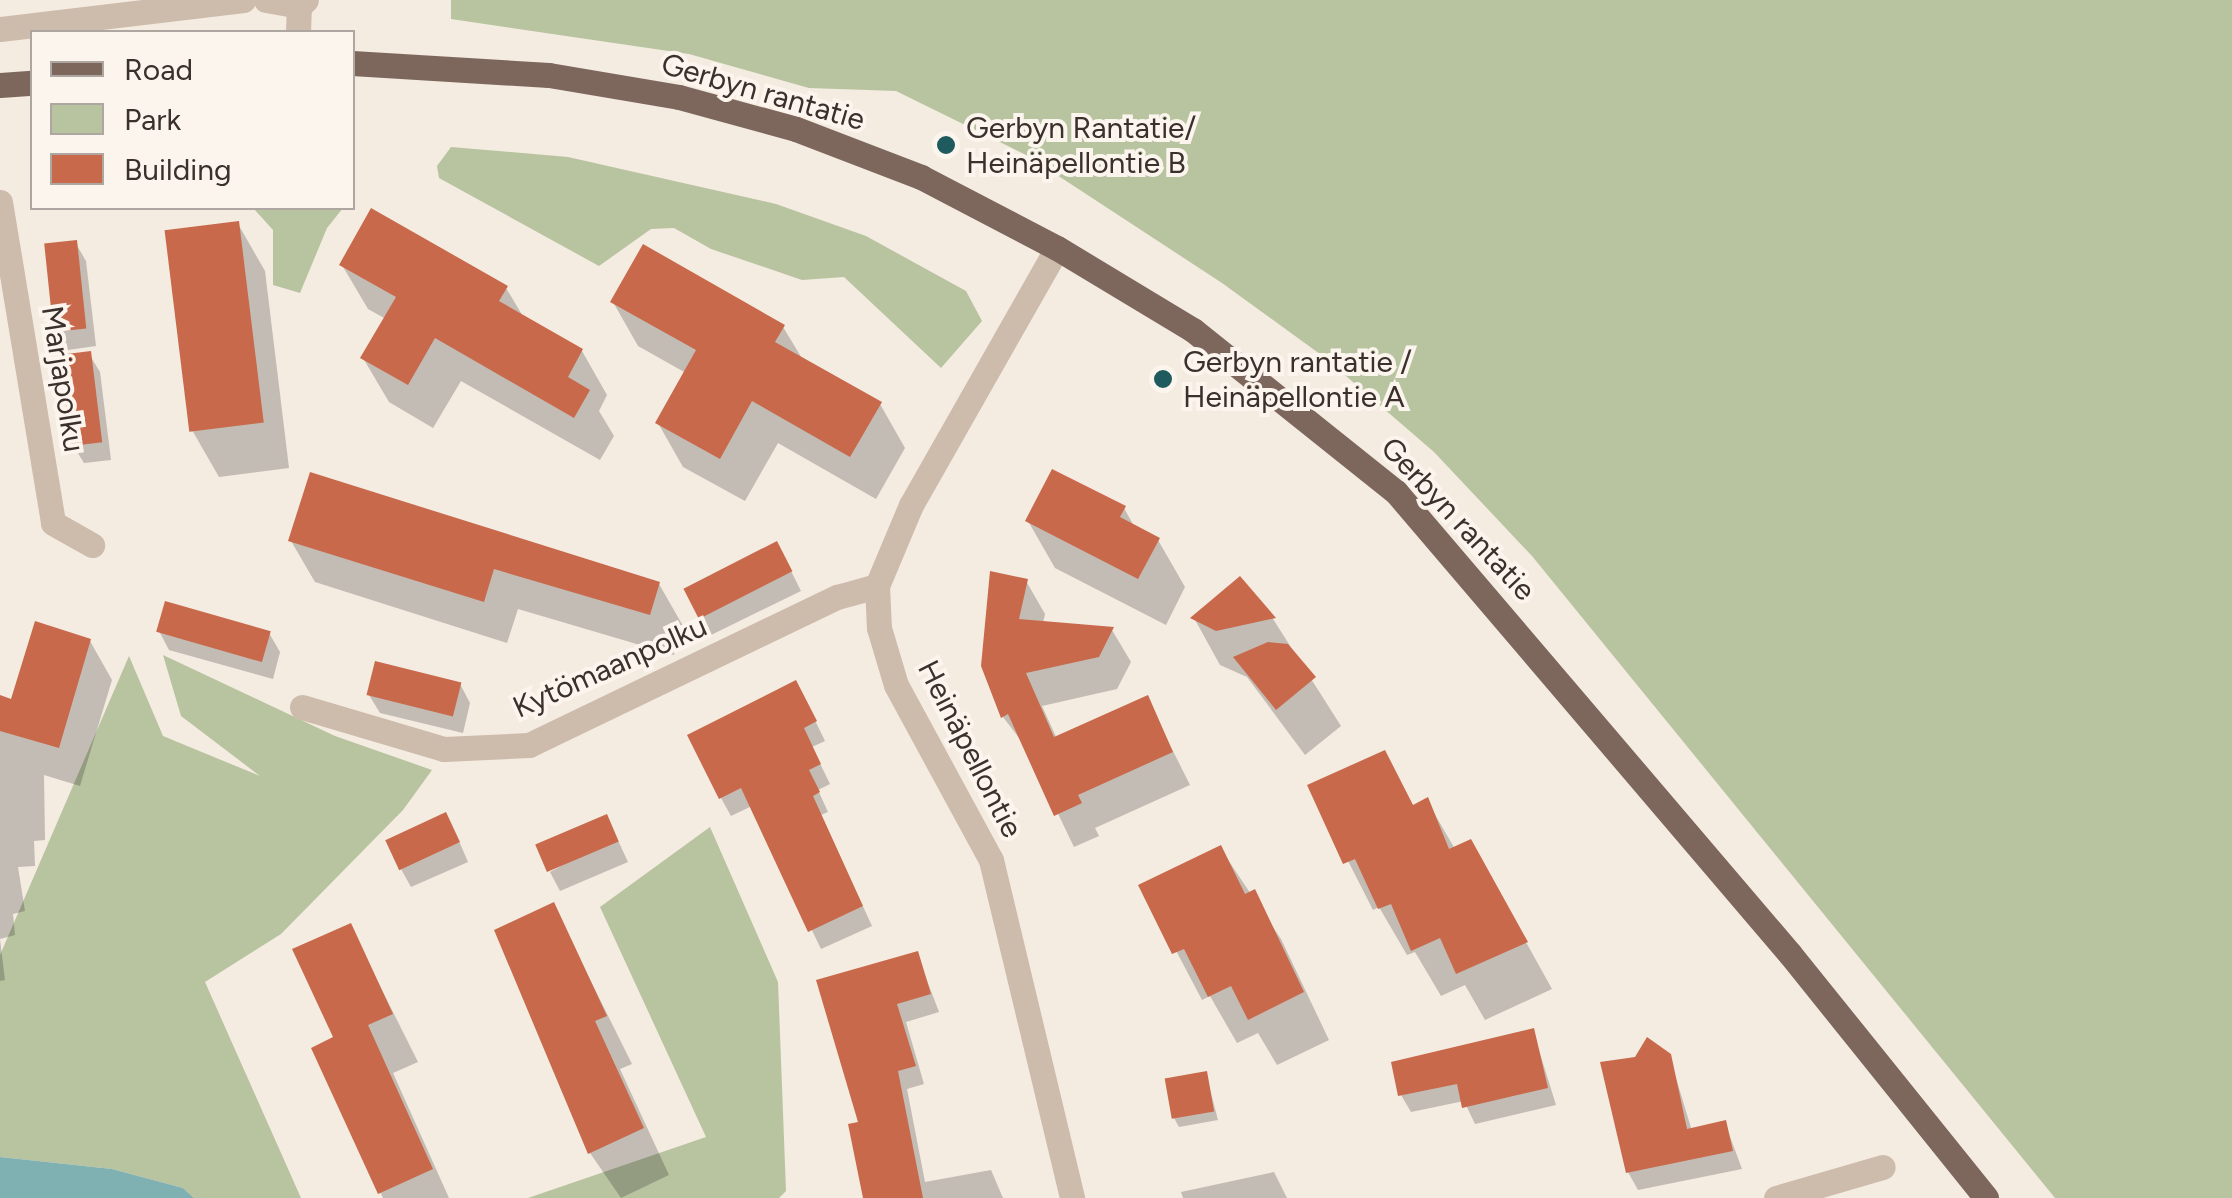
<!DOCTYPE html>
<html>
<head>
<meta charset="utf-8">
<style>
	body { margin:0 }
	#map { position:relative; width:2232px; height:1198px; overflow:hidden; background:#f4ebe1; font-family:Figtree,sans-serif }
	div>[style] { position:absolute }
	.green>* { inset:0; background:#b8c4a0 }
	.water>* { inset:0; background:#7fb0b2 }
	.shadow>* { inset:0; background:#0003 }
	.building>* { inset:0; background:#c8694b; transform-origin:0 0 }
	.minor>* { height:25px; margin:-12.5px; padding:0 12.5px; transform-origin:12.5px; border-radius:12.5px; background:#cdbbac }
	.major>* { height:25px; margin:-12.5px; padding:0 12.5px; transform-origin:12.5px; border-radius:12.5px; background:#7d675c }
	.dots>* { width:28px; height:28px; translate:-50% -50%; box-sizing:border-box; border:5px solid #fbf5ee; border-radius:50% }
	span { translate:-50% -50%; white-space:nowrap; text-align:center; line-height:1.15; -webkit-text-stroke:8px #fbf5ee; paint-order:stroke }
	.street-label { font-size:30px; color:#3b302b }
	.poi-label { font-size:30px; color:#3b302b }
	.left { translate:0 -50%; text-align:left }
	.legend { position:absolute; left:30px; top:30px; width:325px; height:180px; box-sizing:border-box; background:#fbf5ee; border:2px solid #aea6a0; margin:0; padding:12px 18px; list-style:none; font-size:30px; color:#3b302b }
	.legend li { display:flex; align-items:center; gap:20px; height:50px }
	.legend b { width:50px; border:2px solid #aea6a0 }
</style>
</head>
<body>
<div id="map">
	<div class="green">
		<div style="clip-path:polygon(451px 0,2232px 0,2232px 1198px,2055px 1198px,1532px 556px,1434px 452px,1324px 357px,1222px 283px,1028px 156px,896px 91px,809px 88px,689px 54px,451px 19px)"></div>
		<div style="clip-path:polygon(451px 147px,568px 157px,776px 204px,866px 236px,966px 291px,982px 321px,941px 368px,844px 277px,802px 280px,711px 249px,674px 228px,651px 229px,599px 266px,439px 178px,437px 166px)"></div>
		<div style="clip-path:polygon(253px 208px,343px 208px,327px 228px,300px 293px,273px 285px,273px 230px)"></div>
		<div style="clip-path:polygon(163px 655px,335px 736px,432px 770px,403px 810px,281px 934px,205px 982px,301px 1198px,194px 1198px,183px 1188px,112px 1169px,0 1157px,0 955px,129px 656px,163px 736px,260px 776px,181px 716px)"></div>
		<div style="clip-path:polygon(710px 827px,778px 982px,786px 1191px,779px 1198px,528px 1198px,706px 1137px,600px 907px)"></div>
	</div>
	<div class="water">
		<div style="clip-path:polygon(0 1157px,112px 1169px,183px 1188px,194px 1198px,0 1198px)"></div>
	</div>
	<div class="shadow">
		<div style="clip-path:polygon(238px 224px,265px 271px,289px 468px,219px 477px,192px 430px)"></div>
		<div style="clip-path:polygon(75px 242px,86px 261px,96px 346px,68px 350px,57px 331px)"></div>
		<div style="clip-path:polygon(342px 265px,506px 288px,524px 318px,582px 351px,607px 395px,599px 411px,614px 436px,600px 460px,461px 381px,433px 428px,389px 402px,363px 358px,386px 319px,368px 309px)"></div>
		<div style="clip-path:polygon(613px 302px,783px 327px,803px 360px,880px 404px,905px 448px,876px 499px,778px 443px,745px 501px,683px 467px,658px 423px,686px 373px,638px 346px)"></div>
		<div style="clip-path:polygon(89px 354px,100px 372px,111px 460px,84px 463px,73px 445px)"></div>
		<div style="clip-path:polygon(1124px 508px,1135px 528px,1158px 540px,1185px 587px,1166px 625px,1055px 568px,1028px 521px)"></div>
		<div style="clip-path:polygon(291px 541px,659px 584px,683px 626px,674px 655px,518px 609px,507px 643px,315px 582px)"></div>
		<div style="clip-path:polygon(787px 563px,801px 591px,711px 635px,700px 616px)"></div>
		<div style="clip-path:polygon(1240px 579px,1273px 619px,1341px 726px,1305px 755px,1247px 677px,1220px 665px,1194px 618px)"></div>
		<div style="clip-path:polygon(1026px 581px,1045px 614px,1043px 623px,1112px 630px,1131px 662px,1117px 689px,1042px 706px,1057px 739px,1147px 699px,1190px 785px,1095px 828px,1099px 836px,1074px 847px,1026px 747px,1003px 717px,984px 666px)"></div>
		<div style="clip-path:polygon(159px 631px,269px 633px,280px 652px,273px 679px,169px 650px)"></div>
		<div style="clip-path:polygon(90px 641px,112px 680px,80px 786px,44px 775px,45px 840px,34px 841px,35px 866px,18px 867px,25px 911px,13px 914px,15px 935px,0 939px,5px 980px,0 981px,0 698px,13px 702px)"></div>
		<div style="clip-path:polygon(460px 684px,470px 703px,463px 733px,380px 713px,369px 695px)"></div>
		<div style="clip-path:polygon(806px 702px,825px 741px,812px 747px,830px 784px,818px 790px,828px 812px,821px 815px,872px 926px,821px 949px,752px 806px,731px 816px,721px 798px)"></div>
		<div style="clip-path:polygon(1384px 753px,1414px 807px,1427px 801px,1455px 849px,1497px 890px,1552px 989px,1485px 1020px,1465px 985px,1441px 996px,1415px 952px,1407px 955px,1379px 907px,1373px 910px,1310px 786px)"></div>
		<div style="clip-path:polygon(456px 834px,468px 862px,411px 887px,401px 869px)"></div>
		<div style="clip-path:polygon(616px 836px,628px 862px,560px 891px,550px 872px)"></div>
		<div style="clip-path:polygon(1220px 848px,1281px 939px,1329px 1040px,1277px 1065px,1258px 1033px,1237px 1043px,1210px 996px,1202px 1000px,1142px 886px)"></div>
		<div style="clip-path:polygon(553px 905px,632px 1064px,620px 1069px,669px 1175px,621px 1198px,590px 1153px)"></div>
		<div style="clip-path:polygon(350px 926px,418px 1062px,393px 1073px,449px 1198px,383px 1198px,314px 1049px,336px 1039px)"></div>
		<div style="clip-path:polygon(917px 954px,939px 1012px,906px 1022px,924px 1084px,907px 1089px,925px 1182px,991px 1170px,1003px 1198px,864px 1198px,861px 1124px,820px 982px)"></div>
		<div style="clip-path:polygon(1533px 1031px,1556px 1105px,1475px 1124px,1464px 1101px,1411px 1112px,1401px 1095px)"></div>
		<div style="clip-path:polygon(1669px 1055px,1692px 1131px,1725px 1123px,1742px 1169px,1638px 1190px,1628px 1172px)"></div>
		<div style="clip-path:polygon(1206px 1074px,1218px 1120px,1179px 1127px,1174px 1118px)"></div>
		<div style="clip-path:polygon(1274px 1172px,1287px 1198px,1183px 1198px,1181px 1192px)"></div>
	</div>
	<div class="building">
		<div style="clip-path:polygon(371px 208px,508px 286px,499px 301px,583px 349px,568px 377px,590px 390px,574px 418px,435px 338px,408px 385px,360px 358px,396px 297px,339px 265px)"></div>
		<div style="left:239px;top:221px;width:203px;height:75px;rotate:83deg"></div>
		<div style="left:77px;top:240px;width:89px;height:33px;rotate:84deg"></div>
		<div style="clip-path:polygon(643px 244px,785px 325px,775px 342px,882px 402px,850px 457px,752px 401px,720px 459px,655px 423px,696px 350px,610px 302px)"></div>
		<div style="left:91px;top:351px;width:92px;height:31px;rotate:83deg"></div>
		<div style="clip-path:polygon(1052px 469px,1126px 506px,1120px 517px,1160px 538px,1138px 579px,1025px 521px)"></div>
		<div style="clip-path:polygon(310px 472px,660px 582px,650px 615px,494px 569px,484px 602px,288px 541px)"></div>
		<div style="left:777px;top:541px;width:34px;height:105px;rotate:63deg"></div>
		<div style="clip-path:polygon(990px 571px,1028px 579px,1019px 619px,1114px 627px,1099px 657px,1026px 673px,1054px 737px,1148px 695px,1173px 752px,1078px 795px,1082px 803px,1054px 816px,1008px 714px,1001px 718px,981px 666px)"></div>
		<div style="clip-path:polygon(1240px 576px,1276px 618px,1216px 631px,1190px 618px)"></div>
		<div style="left:165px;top:601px;width:110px;height:32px;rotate:16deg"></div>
		<div style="clip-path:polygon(35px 621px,91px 639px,59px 748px,0 731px,0 695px,11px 699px)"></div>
		<div style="clip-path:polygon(1268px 642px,1288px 644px,1316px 677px,1276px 710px,1233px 657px)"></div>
		<div style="left:375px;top:661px;width:89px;height:35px;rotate:14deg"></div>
		<div style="clip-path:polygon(796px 680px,817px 721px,804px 728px,821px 764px,809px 770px,820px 792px,813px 796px,863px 906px,808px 932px,741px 788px,719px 799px,687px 735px)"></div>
		<div style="clip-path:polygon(1385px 750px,1413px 805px,1428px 797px,1449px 849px,1471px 839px,1528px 942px,1456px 974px,1440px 938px,1411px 951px,1391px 904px,1378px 909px,1355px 859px,1343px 864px,1307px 785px)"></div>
		<div style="left:446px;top:812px;width:33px;height:67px;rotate:65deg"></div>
		<div style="left:607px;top:814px;width:30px;height:78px;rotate:67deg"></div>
		<div style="clip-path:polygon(1221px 845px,1245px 894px,1255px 889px,1304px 992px,1248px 1020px,1231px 986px,1208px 997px,1184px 949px,1172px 954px,1138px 885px)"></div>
		<div style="clip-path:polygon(554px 902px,607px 1016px,595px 1021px,644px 1128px,588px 1154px,494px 930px)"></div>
		<div style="clip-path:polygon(351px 923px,393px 1014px,368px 1025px,433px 1169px,378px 1194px,311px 1048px,333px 1037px,292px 949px)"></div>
		<div style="clip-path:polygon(918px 951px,931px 994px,897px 1004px,916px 1066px,898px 1071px,923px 1198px,863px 1198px,848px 1124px,858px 1122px,816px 980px)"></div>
		<div style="clip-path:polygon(1534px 1028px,1548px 1088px,1462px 1108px,1457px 1084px,1398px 1096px,1391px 1062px)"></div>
		<div style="clip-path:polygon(1647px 1037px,1671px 1054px,1687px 1129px,1726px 1120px,1733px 1151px,1626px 1173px,1600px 1062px,1635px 1057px)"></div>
		<div style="left:1207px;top:1071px;width:41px;height:43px;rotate:80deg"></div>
	</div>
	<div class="minor">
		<div style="left:266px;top:0;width:34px;rotate:10deg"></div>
		<div style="left:0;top:29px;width:245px;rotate:-6.8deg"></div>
		<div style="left:298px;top:32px;width:26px;rotate:-88deg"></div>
		<div style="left:299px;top:6px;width:9px;rotate:-41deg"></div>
		<div style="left:0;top:202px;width:325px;rotate:80.6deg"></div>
		<div style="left:53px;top:523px;width:45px;rotate:29.4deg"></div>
		<div style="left:1057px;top:248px;width:296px;rotate:119.6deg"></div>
		<div style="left:911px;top:505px;width:88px;rotate:112.8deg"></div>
		<div style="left:877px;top:586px;width:42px;rotate:87.3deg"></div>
		<div style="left:879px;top:628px;width:59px;rotate:73.4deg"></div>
		<div style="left:896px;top:685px;width:199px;rotate:61.5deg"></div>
		<div style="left:991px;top:860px;width:348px;rotate:76.5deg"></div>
		<div style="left:302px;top:707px;width:148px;rotate:16.5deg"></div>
		<div style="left:444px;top:749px;width:85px;rotate:-2.7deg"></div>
		<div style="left:529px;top:745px;width:342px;rotate:-25.7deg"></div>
		<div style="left:837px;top:597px;width:41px;rotate:-15.4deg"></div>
		<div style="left:1776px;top:1198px;width:111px;rotate:-16.2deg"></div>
	</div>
	<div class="major">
		<div style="left:352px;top:63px;width:197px;rotate:3.5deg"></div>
		<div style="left:549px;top:75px;width:132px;rotate:9.6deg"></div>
		<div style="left:679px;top:97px;width:121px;rotate:15.3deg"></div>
		<div style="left:796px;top:129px;width:134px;rotate:21deg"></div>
		<div style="left:921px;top:177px;width:153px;rotate:27.6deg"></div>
		<div style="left:1057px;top:248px;width:159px;rotate:31.1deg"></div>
		<div style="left:1193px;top:330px;width:260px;rotate:38.6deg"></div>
		<div style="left:1396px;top:492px;width:607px;rotate:49.54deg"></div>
		<div style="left:1790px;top:954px;width:313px;rotate:51.2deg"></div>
		<div style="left:0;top:85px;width:32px;rotate:-4deg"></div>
	</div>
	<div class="dots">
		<div style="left:946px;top:145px;background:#1f5a5e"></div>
		<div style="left:1163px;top:379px;background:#1f5a5e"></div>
	</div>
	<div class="street-label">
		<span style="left:763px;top:92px;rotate:16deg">Gerbyn rantatie</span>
		<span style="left:63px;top:379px;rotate:81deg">Marjapolku</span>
		<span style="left:1458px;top:519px;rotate:47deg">Gerbyn rantatie</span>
		<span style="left:610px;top:667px;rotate:-24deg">Kytömaanpolku</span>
		<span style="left:970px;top:749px;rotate:63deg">Heinäpellontie</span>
	</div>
	<div class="poi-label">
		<span class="left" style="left:966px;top:145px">Gerbyn Rantatie/<br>Heinäpellontie B</span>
		<span class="left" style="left:1183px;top:379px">Gerbyn rantatie /<br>Heinäpellontie A</span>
	</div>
	<ul class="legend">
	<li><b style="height:12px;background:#7d675c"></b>Road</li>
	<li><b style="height:28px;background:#b8c4a0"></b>Park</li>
	<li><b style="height:28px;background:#c8694b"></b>Building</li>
	</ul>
</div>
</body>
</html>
